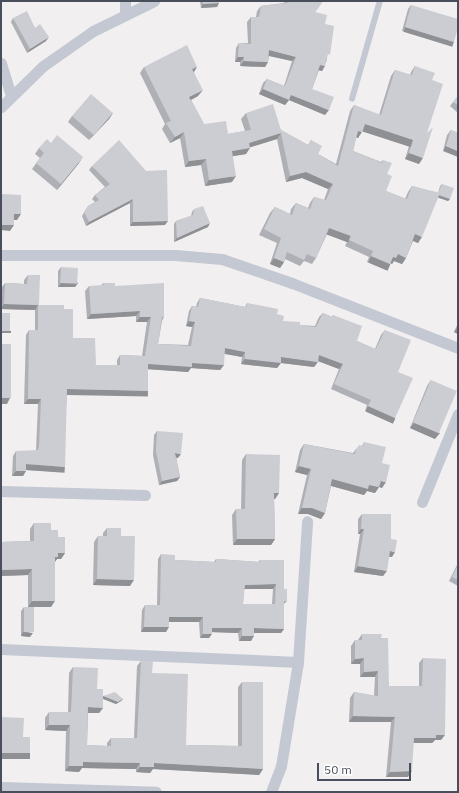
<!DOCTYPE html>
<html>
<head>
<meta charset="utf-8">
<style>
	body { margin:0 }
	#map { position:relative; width:459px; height:793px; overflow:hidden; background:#f1efef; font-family:"IBM Plex Sans",sans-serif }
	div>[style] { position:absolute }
	.lane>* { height:5.5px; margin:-2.75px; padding:0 2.75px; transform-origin:2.75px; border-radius:2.75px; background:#c3c8d3 }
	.street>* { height:11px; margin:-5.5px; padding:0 5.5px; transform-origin:5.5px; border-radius:5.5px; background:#c3c8d3 }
	.wall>* { inset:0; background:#afb0b5 }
	.shaded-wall>* { inset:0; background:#8f9094; transform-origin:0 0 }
	.building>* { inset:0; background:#cccdd3; transform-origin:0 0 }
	span { translate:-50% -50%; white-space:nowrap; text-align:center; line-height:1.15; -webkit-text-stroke:3px #fff; paint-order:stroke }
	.frame { position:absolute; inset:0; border:2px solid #484e5b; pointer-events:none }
	.scale { position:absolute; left:317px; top:763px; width:94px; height:18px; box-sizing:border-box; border:2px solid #484e5b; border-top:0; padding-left:5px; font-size:12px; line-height:14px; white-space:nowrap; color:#484e5b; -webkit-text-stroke:3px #fff; paint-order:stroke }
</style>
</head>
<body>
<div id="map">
	<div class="lane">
		<div style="left:352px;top:99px;width:102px;rotate:-74.1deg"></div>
	</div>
	<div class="street">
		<div style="left:125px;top:14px;width:13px;rotate:-90deg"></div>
		<div style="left:1px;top:63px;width:34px;rotate:73deg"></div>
		<div style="left:1px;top:107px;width:59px;rotate:-44.3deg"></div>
		<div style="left:43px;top:66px;width:61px;rotate:-35deg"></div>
		<div style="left:93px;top:31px;width:68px;rotate:-26.2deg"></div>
		<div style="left:1px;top:255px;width:174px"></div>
		<div style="left:175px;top:255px;width:47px;rotate:4.9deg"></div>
		<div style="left:222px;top:259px;width:74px;rotate:18.9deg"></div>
		<div style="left:292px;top:283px;width:178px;rotate:21.4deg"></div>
		<div style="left:1px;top:491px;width:144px;rotate:1.6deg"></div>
		<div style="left:422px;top:502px;width:95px;rotate:-67.8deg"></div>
		<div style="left:1px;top:649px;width:297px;rotate:2.5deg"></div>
		<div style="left:1px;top:787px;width:155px;rotate:1.8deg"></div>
		<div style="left:271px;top:792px;width:28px;rotate:-69deg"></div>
		<div style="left:281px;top:766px;width:105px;rotate:-80.7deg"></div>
		<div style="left:298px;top:662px;width:141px;rotate:-86.3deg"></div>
	</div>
	<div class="wall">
		<div style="clip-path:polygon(200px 1px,219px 1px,217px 7px,201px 8px)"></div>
		<div style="clip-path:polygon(285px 1px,323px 1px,315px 12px,325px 24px,327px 60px,322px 71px,319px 70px,312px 89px,325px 115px,289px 100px,285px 105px,259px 94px,263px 83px,267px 79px,284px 86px,292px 61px,269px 56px,268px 62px,265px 67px,240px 66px,240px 62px,235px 62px,236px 48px,239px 43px,248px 43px,247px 22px,251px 17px,256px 17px,257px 11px,261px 6px,284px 3px)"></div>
		<div style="clip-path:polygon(411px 5px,454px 42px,451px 46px,402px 31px,408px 9px)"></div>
		<div style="clip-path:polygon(13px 18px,35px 28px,46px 41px,27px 53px,11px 22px)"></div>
		<div style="clip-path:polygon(415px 66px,432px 80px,427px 133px,419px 164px,405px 159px,409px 146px,362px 131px,358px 138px,356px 137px,353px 151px,381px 162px,383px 160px,387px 174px,386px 191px,405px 199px,408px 192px,412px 186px,438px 193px,440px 186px,442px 184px,450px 199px,448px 201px,438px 197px,418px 243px,413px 241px,406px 258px,402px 264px,394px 261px,392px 264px,391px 263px,386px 270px,367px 262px,369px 257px,345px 246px,347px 242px,327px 234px,316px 258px,312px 264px,304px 261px,300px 266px,285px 259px,284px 262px,280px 268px,270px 264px,277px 243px,259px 235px,270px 213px,275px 207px,290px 214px,291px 209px,296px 203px,308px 208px,310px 203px,314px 197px,324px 200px,328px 189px,302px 178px,286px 182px,277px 139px,250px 147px,246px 154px,233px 156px,232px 182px,205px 186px,201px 165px,185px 167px,180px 138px,170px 143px,162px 129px,165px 124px,140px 73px,144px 67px,197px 67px,194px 72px,198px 96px,191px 100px,204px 124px,228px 134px,245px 131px,241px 119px,246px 113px,281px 130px,308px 145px,311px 140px,318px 154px,336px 164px,350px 111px,354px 105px,379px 115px,391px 76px,395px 70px,410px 75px,411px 72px)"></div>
		<div style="clip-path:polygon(458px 96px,458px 113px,450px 106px)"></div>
		<div style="clip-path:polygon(113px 113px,109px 119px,89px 140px,68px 122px,72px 116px)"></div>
		<div style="clip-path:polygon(451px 130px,458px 133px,443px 151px,447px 135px)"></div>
		<div style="clip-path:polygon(51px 143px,79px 163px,57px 190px,32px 169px,40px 158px,35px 154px,39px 148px)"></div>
		<div style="clip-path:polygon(92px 166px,165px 225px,130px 226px,130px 203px,86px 226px,82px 216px,88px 206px,95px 202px,92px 199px,95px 195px,105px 187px,89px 170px)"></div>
		<div style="clip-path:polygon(194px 209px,208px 227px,174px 242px,174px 224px,176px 221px,191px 216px,192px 212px)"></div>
		<div style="clip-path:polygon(61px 267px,78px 283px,75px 287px,58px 287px,58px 271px)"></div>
		<div style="clip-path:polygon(28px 275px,39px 305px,64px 309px,73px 338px,96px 365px,117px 365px,117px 360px,120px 355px,142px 356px,147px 322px,136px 322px,136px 316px,87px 319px,85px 291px,89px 286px,101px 286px,103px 283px,115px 286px,164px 317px,162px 321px,158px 344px,188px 345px,192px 327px,186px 326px,189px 311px,192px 306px,196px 307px,197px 303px,200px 298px,245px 307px,247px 303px,277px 314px,283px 321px,300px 325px,315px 326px,319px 317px,323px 313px,332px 317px,333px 315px,357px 341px,375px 349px,381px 335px,385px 330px,398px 372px,395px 418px,392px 423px,365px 411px,367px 405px,331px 389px,339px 369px,318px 361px,314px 367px,281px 363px,277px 368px,241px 364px,242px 357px,224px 354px,224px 365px,220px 370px,191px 368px,188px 372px,148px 369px,148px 391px,145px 396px,67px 394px,62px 472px,26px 470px,23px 476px,12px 476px,13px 456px,16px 451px,36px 451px,38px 404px,24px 404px,26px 335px,29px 330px,35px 330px,35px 310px,1px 309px,1px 288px,5px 283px,24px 284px,24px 280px)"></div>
		<div style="clip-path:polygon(458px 323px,458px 334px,454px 332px)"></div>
		<div style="clip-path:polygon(431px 380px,435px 439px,410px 428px,427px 386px)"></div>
		<div style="clip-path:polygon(157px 431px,178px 458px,176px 457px,180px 477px,177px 481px,159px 485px,153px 455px,154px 435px)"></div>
		<div style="clip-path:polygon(364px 442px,382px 463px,382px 488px,379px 487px,375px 493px,367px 491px,364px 495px,331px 486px,325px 513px,321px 519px,308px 514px,298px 514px,307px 475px,295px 472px,300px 450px,304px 444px,353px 453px,356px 449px,362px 446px)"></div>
		<div style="clip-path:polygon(246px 454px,279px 493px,275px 499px,274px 499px,275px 539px,271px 545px,233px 545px,232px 515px,236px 509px,241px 509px,242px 460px)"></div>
		<div style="clip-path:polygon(362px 514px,391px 539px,392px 557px,389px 557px,383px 576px,354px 572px,360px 534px,358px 534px,358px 519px)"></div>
		<div style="clip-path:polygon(34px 523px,51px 530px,58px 537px,65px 553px,61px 559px,57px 559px,55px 562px,51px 607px,28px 607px,28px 575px,1px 576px,1px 542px,30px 541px,30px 529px)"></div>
		<div style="clip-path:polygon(107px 528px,121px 536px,130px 586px,93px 585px,94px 542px,98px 536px,103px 536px,103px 533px)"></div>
		<div style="clip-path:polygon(evenodd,161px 554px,175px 560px,214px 562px,216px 559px,258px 562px,260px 560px,284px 589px,287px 601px,284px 604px,284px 629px,281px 633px,254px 633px,251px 641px,239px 641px,238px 633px,212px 632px,209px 638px,200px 638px,199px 622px,169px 622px,166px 632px,141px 632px,142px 610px,145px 605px,157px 605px,158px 559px,161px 554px,244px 589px,273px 589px,272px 604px,243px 604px,244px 589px)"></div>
		<div style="clip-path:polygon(458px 563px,458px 586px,449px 581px)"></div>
		<div style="clip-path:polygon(24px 607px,30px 637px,21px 636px,21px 611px)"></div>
		<div style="clip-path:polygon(362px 634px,381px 638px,389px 686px,419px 686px,419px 663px,423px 658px,441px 740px,435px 740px,432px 743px,413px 743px,408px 777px,386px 777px,391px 722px,349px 722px,350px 698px,354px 692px,374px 696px,375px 677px,360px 677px,360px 664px,351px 664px,351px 646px,355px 640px,358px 640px)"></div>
		<div style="clip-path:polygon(141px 661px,152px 673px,186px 745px,238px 746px,238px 687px,242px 682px,263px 769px,259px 775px,153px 769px,150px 773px,136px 772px,136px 769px,82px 768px,79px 772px,65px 771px,66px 731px,45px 730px,45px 718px,49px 712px,68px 712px,69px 673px,73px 667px,97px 689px,103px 696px,123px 699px,121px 701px,116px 704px,103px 699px,103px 708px,99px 713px,88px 713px,87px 745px,107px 746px,107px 743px,111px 738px,134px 738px,137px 666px)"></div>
	</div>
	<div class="shaded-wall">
		<div style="clip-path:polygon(219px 3px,217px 7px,201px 8px,203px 4px)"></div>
		<div style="left:405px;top:27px;width:51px;height:5px;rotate:17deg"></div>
		<div style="clip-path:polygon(49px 37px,46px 41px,27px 53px,30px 49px)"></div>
		<div style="clip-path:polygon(269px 50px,296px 57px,292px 61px,265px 55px)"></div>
		<div style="clip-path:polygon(238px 57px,244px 57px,240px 62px,235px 62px)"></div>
		<div style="clip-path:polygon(244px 61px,268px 62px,265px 67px,240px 66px)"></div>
		<div style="clip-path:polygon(320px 65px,325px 66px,322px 71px,317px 70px)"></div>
		<div style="clip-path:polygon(197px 67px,193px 73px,192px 69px)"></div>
		<div style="clip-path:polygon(263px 89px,291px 95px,329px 110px,325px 115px,289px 100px,285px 105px,259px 94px)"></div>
		<div style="clip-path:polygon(203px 90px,198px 96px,185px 103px,189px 97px)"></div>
		<div style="clip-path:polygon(113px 113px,109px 119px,89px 140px,93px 135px)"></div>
		<div style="left:365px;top:124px;width:51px;height:8px;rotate:18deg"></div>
		<div style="clip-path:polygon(358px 131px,362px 132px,358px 138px,354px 137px)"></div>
		<div style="clip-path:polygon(184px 132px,180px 138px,170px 143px,175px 137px)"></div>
		<div style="clip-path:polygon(281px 133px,277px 139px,245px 149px,249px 143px)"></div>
		<div style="clip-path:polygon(446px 146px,458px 151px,458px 157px,443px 151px)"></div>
		<div style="clip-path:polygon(250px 148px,246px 154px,228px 157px,232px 151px)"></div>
		<div style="clip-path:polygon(409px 153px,423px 158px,419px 164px,405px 159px)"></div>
		<div style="clip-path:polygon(83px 157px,79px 163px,57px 190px,61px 184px)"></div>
		<div style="clip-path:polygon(206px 159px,201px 165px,185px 167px,189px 161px)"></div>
		<div style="clip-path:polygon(306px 172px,333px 184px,328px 189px,302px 178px,286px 182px,290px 176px)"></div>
		<div style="clip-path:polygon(236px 176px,232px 182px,205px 186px,209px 180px)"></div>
		<div style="clip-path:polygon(438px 195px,450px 199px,448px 201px,436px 197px)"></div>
		<div style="clip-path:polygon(133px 199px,130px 203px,86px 226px,89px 222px)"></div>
		<div style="clip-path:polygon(14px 214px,21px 214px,17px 220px,10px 220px)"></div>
		<div style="clip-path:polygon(168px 221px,165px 225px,130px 226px,133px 222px)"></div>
		<div style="clip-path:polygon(210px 223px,208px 227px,174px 242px,177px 238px)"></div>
		<div style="clip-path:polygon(1px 225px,14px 225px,10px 231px,1px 230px)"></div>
		<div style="left:329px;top:228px;width:23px;height:7px;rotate:20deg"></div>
		<div style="clip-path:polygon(415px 234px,422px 237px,418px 243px,411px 240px)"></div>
		<div style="clip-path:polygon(398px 254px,406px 258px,402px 264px,394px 261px,392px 264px,389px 262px,393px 257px)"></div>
		<div style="left:371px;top:256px;width:21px;height:7px;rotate:23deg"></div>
		<div style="clip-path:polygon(274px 258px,284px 262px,280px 268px,270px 264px)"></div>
		<div style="clip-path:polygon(61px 283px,78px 283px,75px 287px,58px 287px)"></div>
		<div style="clip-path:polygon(4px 304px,38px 305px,35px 310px,1px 309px)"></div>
		<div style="clip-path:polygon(140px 311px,136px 316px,87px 319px,91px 314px)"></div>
		<div style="clip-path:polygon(140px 317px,151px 317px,147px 322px,136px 322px)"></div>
		<div style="clip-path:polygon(189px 321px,195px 322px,192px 327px,186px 326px)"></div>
		<div style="clip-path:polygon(457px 328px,458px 329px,458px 334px,454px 332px)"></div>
		<div style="left:1px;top:331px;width:10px;height:2px"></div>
		<div style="clip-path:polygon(225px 348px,245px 352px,242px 357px,221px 353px)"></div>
		<div style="clip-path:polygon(319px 355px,343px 364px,339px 369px,315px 360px)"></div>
		<div style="clip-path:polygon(281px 357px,318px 362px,314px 367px,281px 363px,277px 368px,241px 364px,245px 359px)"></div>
		<div style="clip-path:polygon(192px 363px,224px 365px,220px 370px,191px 368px,188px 372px,145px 369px,148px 364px)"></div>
		<div style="left:67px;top:389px;width:81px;height:6px;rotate:1deg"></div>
		<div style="clip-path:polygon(1px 398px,10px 398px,7px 404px,1px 404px)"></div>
		<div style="clip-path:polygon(28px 399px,41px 399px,38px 404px,24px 404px)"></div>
		<div style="left:368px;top:406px;width:30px;height:6px;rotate:24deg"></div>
		<div style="clip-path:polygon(414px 423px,440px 433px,435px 439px,410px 428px)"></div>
		<div style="clip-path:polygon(175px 453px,181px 454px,178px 458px,172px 457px)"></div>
		<div style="left:26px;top:464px;width:39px;height:6px;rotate:4deg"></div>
		<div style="clip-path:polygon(299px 466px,311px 469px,307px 475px,295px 472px)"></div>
		<div style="clip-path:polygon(16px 471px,26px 471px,23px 476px,12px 476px)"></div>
		<div style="clip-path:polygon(180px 477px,177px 481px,159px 485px,162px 481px)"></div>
		<div style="clip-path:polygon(332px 479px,369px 485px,379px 487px,375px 493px,367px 491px,364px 495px,328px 485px)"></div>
		<div style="clip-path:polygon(381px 481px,386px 482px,382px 488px,377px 486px)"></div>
		<div style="clip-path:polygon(274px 493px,279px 493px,275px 499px,270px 499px)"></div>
		<div style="clip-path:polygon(302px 508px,312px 508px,325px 513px,321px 519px,308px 514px,298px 514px)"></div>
		<div style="clip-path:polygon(361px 529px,364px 529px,360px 534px,358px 534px)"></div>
		<div style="clip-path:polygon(237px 539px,275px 539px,271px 545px,233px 545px)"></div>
		<div style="clip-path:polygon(390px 551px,395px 552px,392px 557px,386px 556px)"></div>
		<div style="clip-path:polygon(58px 553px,65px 553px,61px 559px,57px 559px,54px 563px,55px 557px)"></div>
		<div style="clip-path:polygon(358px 566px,387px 571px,383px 576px,354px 572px)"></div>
		<div style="clip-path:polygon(32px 569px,28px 575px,1px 576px,1px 570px)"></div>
		<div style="clip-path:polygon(97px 579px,134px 580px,130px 586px,93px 585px)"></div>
		<div style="clip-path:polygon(276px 584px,273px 589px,241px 589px,245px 585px)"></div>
		<div style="clip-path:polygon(32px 601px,55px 601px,51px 607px,28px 607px)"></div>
		<div style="clip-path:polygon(169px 617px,203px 617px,199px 622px,166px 622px)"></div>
		<div style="clip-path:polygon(144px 627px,169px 627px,166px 632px,141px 632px)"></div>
		<div style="clip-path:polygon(212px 628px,242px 628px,238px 633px,209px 632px)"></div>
		<div style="clip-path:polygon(254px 628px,284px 629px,281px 633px,251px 633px)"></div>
		<div style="clip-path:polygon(23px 632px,33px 633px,30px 637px,21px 636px)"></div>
		<div style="clip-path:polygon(203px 634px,212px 634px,209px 638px,200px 638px)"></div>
		<div style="clip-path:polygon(242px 636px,254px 636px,251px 641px,239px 641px)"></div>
		<div style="clip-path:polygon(364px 658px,360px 664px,351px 664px,355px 659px)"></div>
		<div style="clip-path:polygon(378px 671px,375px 677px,360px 677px,364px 672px)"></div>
		<div style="clip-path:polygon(103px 696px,123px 699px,121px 701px,116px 704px,101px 698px)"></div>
		<div style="clip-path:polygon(88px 707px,103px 708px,99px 713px,85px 713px)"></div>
		<div style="clip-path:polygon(353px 716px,395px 717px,391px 722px,349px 722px)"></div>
		<div style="clip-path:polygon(49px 725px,70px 725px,66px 731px,45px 730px)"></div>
		<div style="clip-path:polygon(436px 735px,445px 735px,441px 740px,435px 740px,432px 743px,410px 743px,414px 738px)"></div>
		<div style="left:1px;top:753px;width:29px;height:6px"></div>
		<div style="clip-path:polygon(83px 762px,140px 763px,136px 769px,82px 768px,79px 772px,65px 771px,69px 766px)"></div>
		<div style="clip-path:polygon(154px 763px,263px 769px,259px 775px,153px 769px,150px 773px,136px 772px,140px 767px)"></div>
		<div style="clip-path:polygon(412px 771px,408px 777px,386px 777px,390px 772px)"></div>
	</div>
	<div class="building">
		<div style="clip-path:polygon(203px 1px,219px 1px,219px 3px,203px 4px)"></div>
		<div style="clip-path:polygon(288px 1px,323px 1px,315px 12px,327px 15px,325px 24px,334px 26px,330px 55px,328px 54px,325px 66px,320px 65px,312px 89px,334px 97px,329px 110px,291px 95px,289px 100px,263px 89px,267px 79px,285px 86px,296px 57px,269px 50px,268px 62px,244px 61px,244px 57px,238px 57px,239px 43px,251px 44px,251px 17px,259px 17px,261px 6px,287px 3px)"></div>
		<div style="clip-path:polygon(411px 5px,458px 19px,458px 27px,454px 42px,405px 27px)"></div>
		<div style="clip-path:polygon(27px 11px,35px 28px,40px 24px,49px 37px,30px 49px,13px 18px)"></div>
		<div style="clip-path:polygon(187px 45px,197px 67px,192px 69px,203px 90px,189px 97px,204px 124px,226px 121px,228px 134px,251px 130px,246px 113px,273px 104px,281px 130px,308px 145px,311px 140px,322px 146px,318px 154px,338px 166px,354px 105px,381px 115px,395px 70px,412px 75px,415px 66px,435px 73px,432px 80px,443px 84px,427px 133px,433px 127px,423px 158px,409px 153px,413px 140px,365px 124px,362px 132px,358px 131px,353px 151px,382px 163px,383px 160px,392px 163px,387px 174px,392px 176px,386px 191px,407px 199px,412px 186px,440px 193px,422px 237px,415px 234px,406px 258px,398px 254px,396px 258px,393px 257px,390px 264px,371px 256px,373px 251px,349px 240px,351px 236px,329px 228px,316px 258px,307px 254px,304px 260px,287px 252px,284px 262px,274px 258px,281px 238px,264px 229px,275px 207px,292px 215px,296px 203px,310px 209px,314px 197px,326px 200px,333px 184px,306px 172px,290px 176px,281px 133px,249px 143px,250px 148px,232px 151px,236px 176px,209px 180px,206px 159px,189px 161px,184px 132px,175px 137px,166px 123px,171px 121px,144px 67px)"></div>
		<div style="left:91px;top:94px;width:29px;height:29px;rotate:41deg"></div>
		<div style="clip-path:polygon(458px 96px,458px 105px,453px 102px)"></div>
		<div style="clip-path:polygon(451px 130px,458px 133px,458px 151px,446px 146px)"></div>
		<div style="clip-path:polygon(57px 135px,83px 157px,61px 184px,36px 163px,44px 153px,39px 148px,47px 139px,51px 143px)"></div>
		<div style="clip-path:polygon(119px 140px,146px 171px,167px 170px,168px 221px,133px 222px,133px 199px,89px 222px,84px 212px,88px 206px,99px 200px,95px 195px,110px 184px,92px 166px)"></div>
		<div style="clip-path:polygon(442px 184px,454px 188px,450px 199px,439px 195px,440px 193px,438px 193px)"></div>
		<div style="clip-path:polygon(1px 194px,21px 195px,21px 214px,14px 214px,14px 225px,1px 225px)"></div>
		<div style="clip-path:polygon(203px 206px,210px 223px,177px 238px,176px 221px,193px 215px,194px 209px)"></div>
		<div style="left:61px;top:267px;width:17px;height:16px;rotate:3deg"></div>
		<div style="clip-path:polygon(28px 275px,40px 275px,39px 305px,64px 305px,64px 309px,73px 309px,73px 338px,95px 338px,96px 365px,120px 365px,120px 355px,145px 356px,151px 317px,140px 317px,140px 311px,91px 314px,89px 286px,104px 285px,103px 283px,115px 283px,115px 286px,164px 283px,164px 317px,162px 317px,158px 344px,191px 346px,195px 322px,189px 321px,192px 306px,198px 307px,200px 298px,246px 307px,247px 303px,278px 309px,277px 314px,284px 316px,283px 321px,300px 322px,300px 325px,316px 327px,323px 313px,332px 317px,333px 315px,362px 326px,357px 341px,376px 349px,385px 330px,411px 340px,398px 372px,413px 378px,395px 418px,368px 406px,371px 400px,334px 384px,343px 364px,319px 355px,318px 362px,281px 357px,281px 363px,245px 359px,245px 352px,225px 348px,224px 365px,192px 363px,192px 367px,148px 364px,148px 391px,67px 389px,65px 467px,26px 464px,26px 471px,16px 471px,16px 451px,38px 450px,39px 446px,41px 399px,28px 399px,29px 330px,38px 330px,38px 305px,4px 304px,5px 283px,27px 284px)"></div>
		<div style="left:1px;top:313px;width:9px;height:18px"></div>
		<div style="left:1px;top:344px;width:10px;height:54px"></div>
		<div style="left:431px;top:380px;width:28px;height:46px;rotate:23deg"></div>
		<div style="clip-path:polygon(157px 431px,183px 433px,181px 454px,175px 453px,180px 477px,162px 481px,156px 451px)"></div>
		<div style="clip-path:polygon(364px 442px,386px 447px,382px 463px,390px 465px,386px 482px,381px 481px,379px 487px,369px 485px,368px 489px,332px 479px,325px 513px,312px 508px,302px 508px,311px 469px,299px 466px,304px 444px,355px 454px,356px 449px,359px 445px,363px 446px)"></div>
		<div style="clip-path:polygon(246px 454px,280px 455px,279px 493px,274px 493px,275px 539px,237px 539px,236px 509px,245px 509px)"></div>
		<div style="clip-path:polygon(362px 514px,391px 514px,391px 539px,397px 540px,395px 552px,390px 551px,387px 571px,358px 566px,364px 529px,361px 529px)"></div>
		<div style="clip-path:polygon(34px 523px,51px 523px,51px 530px,58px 530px,58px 537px,65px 537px,65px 553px,58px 553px,58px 557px,55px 557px,55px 601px,32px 601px,32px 569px,1px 570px,1px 542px,34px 541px)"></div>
		<div style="clip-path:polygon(107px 528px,121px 528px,121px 536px,135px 536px,134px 580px,97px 579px,98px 536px,107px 536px)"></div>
		<div style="clip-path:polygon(evenodd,161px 554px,175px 555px,175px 560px,216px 562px,216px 559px,260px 562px,260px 560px,284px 560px,284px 589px,287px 589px,287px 601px,284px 601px,284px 629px,254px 628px,254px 636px,242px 636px,242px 628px,212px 628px,212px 634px,203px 634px,203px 617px,169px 617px,169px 627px,144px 627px,145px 605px,160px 605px,161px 554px,276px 584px,275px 604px,243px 604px,245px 585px,276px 584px)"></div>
		<div style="clip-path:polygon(458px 565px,458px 580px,452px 577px)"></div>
		<div style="left:24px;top:607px;width:10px;height:25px"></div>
		<div style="clip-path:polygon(362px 634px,382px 634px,381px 638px,388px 638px,389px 686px,422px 686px,423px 658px,446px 659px,445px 735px,436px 735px,436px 738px,414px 738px,412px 771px,390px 772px,395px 717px,353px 716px,354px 692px,378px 696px,378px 671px,364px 672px,364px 658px,355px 659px,355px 640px,362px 640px)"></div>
		<div style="clip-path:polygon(141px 661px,153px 661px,152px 673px,188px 674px,186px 745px,242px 746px,242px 682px,263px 682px,263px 769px,154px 763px,154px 767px,140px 767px,140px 763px,83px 762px,83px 766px,69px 766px,70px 725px,49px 725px,49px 712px,71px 712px,73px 667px,98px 668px,97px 689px,103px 689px,103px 708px,88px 707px,87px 745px,111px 746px,111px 738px,137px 738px)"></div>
		<div style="clip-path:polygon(115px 692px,123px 699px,118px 702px,103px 696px)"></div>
		<div style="clip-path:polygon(1px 717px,24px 718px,23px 737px,30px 737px,30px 753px,1px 753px)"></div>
	</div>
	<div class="frame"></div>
	<div class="scale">50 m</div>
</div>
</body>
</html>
